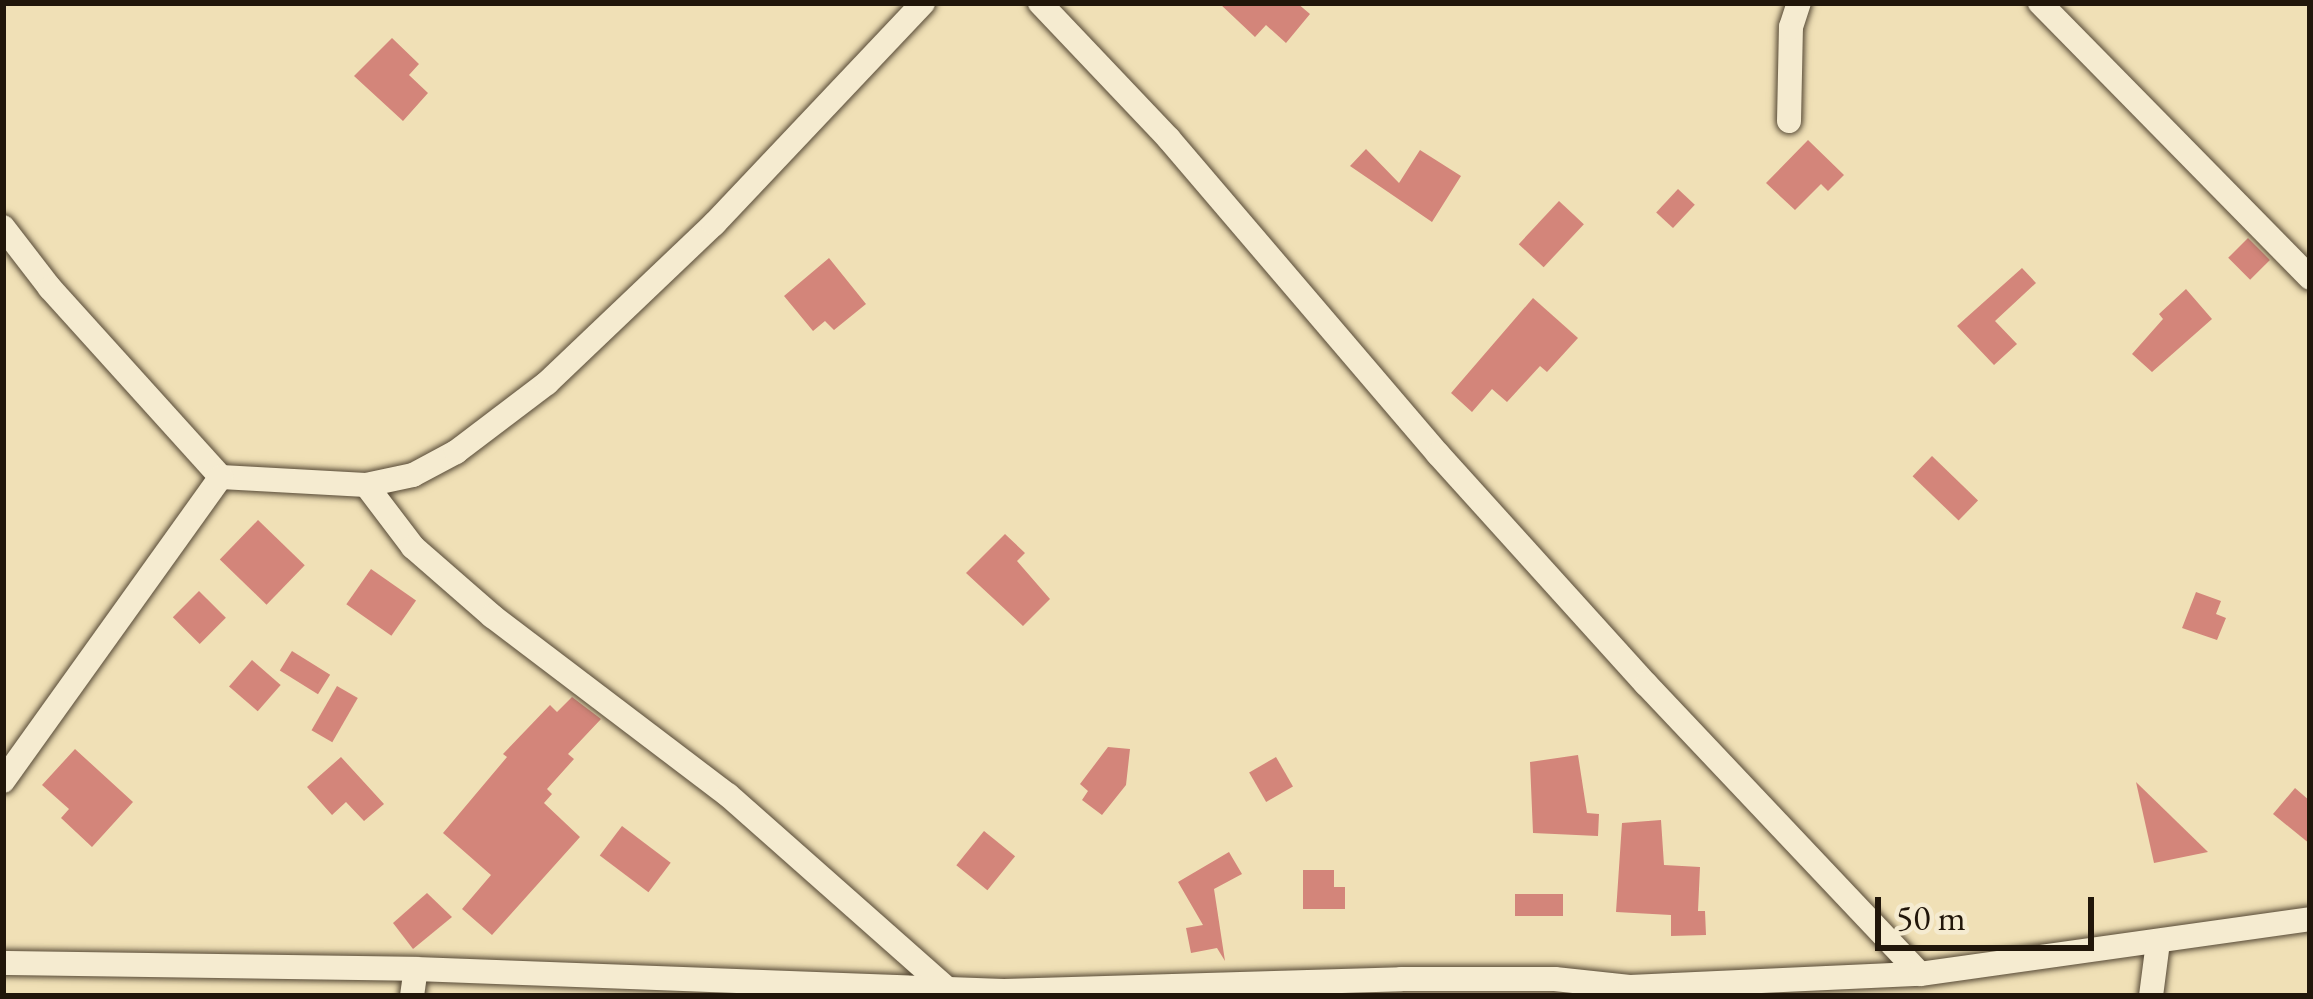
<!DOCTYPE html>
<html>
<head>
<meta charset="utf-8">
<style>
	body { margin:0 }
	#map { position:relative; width:2313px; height:999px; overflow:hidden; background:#f0e0b6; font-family:"EB Garamond",serif }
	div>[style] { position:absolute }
	.building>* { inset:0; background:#d3857a; transform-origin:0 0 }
	.roads { filter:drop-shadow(0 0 3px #554835) drop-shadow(0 0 3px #554835) }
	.minor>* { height:24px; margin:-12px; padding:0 12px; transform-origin:12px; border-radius:12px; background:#f5ebd0 }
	span { translate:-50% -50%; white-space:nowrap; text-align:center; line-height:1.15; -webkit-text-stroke:10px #f5ebd0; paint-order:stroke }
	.frame { position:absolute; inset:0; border:6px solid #21160a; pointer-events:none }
	.scale { position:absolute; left:1875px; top:897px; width:219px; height:54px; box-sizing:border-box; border:6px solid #21160a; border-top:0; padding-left:15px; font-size:36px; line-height:42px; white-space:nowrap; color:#21160a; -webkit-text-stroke:9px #f5ebd0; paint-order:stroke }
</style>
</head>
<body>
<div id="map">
	<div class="building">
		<div style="clip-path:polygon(1219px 3px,1297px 3px,1310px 14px,1286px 43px,1266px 25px,1255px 37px)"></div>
		<div style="clip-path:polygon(392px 38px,419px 64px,409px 75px,428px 93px,403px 121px,354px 76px)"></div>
		<div style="clip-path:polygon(1808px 140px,1844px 175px,1828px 191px,1821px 184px,1795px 210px,1766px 183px)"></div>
		<div style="clip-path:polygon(1366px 149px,1399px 183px,1420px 150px,1461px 176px,1432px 222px,1350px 166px)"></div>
		<div style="left:1678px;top:189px;width:23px;height:32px;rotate:43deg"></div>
		<div style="left:1559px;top:201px;width:34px;height:59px;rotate:43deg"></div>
		<div style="left:2248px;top:238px;width:31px;height:28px;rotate:45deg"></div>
		<div style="clip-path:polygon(829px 258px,866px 304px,834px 330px,825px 321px,813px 331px,784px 296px)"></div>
		<div style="clip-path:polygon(2022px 268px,2036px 283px,1995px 321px,2017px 344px,1994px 365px,1957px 326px)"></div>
		<div style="clip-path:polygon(2186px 289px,2212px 319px,2152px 372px,2132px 354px,2163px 319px,2159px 314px)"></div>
		<div style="clip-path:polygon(1533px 298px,1578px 338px,1547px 372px,1540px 366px,1507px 402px,1492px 389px,1472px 412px,1451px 393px)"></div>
		<div style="left:1932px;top:456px;width:64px;height:28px;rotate:44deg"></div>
		<div style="left:258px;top:520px;width:65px;height:55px;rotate:44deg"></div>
		<div style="clip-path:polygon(1005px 534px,1025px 553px,1017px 561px,1050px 599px,1023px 626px,966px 573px)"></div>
		<div style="left:371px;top:569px;width:55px;height:43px;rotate:35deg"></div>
		<div style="left:199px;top:591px;width:38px;height:37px;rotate:45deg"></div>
		<div style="clip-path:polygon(2196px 592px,2221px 601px,2216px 614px,2226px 618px,2217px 640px,2182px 628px)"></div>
		<div style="left:292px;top:651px;width:45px;height:23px;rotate:32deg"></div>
		<div style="left:252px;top:660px;width:38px;height:35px;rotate:41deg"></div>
		<div style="left:337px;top:686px;width:24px;height:51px;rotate:30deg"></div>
		<div style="clip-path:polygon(572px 697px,601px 719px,568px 754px,574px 759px,547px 789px,552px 794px,544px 803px,580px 837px,492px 935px,462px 909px,491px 875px,443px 833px,507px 757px,503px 754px,550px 705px,557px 712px)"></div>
		<div style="clip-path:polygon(1108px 747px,1130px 749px,1126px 785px,1102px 815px,1082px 800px,1088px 791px,1080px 784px)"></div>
		<div style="clip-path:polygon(75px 749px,133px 802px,92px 847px,61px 818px,69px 809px,42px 785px)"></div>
		<div style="clip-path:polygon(1578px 755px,1587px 813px,1599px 814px,1598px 836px,1533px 833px,1530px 762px)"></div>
		<div style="clip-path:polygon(341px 757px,384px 804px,364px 821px,346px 802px,332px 815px,307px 787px)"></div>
		<div style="left:1276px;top:757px;width:34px;height:31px;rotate:60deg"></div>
		<div style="clip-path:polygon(2136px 782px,2208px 852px,2154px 863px)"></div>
		<div style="clip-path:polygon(2295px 788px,2310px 801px,2310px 844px,2273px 814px)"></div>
		<div style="clip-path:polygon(1661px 820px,1664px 865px,1700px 867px,1698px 911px,1705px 911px,1706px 935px,1671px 936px,1671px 915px,1616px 912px,1622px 823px)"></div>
		<div style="left:622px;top:826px;width:61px;height:37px;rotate:37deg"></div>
		<div style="left:984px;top:831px;width:40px;height:44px;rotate:39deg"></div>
		<div style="clip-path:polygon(1229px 852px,1242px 874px,1214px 889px,1225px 961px,1217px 948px,1191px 953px,1186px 928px,1203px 925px,1178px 882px)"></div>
		<div style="clip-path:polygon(1303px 870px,1334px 870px,1334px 887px,1345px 887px,1345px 909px,1303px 909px)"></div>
		<div style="clip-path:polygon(427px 893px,452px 917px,413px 949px,393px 923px)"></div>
		<div style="left:1563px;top:894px;width:22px;height:48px;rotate:90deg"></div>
	</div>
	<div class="roads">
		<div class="minor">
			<div style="left:1040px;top:3px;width:187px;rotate:46.5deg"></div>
			<div style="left:1169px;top:139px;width:414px;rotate:49.5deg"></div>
			<div style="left:1438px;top:454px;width:310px;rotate:47.9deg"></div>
			<div style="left:1646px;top:684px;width:399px;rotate:46.6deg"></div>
			<div style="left:2040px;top:3px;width:385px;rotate:45.5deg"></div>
			<div style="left:1789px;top:121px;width:94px;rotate:-88.8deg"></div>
			<div style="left:1791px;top:27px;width:25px;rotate:-72deg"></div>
			<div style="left:3px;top:227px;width:77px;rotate:52.4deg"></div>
			<div style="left:50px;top:288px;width:255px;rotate:47.9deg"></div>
			<div style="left:221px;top:477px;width:145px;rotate:3.2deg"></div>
			<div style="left:366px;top:485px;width:48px;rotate:-12deg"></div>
			<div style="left:413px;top:475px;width:49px;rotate:-28.1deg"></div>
			<div style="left:456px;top:452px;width:114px;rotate:-37.2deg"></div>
			<div style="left:547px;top:383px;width:231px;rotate:-43.6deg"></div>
			<div style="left:714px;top:224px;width:304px;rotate:-46.6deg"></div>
			<div style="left:366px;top:485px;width:78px;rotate:52.8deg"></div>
			<div style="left:413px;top:547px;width:105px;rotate:41.1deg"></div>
			<div style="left:492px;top:616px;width:296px;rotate:37.2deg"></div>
			<div style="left:728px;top:795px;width:293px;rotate:41.5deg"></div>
			<div style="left:3px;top:781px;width:374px;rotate:-54.4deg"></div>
			<div style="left:3px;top:963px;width:413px;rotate:0.8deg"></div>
			<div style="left:416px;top:969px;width:588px;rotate:2.14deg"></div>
			<div style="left:1004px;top:991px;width:397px;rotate:-1.7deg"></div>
			<div style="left:1401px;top:979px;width:154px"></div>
			<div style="left:1555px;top:979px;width:75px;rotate:6.1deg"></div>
			<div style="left:1630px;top:987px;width:290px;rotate:-2.6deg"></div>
			<div style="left:1920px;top:974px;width:394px;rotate:-8deg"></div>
			<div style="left:412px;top:996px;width:27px;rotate:-82deg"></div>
			<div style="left:2151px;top:996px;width:54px;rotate:-82.6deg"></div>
		</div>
	</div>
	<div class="frame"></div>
	<div class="scale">50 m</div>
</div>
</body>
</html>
